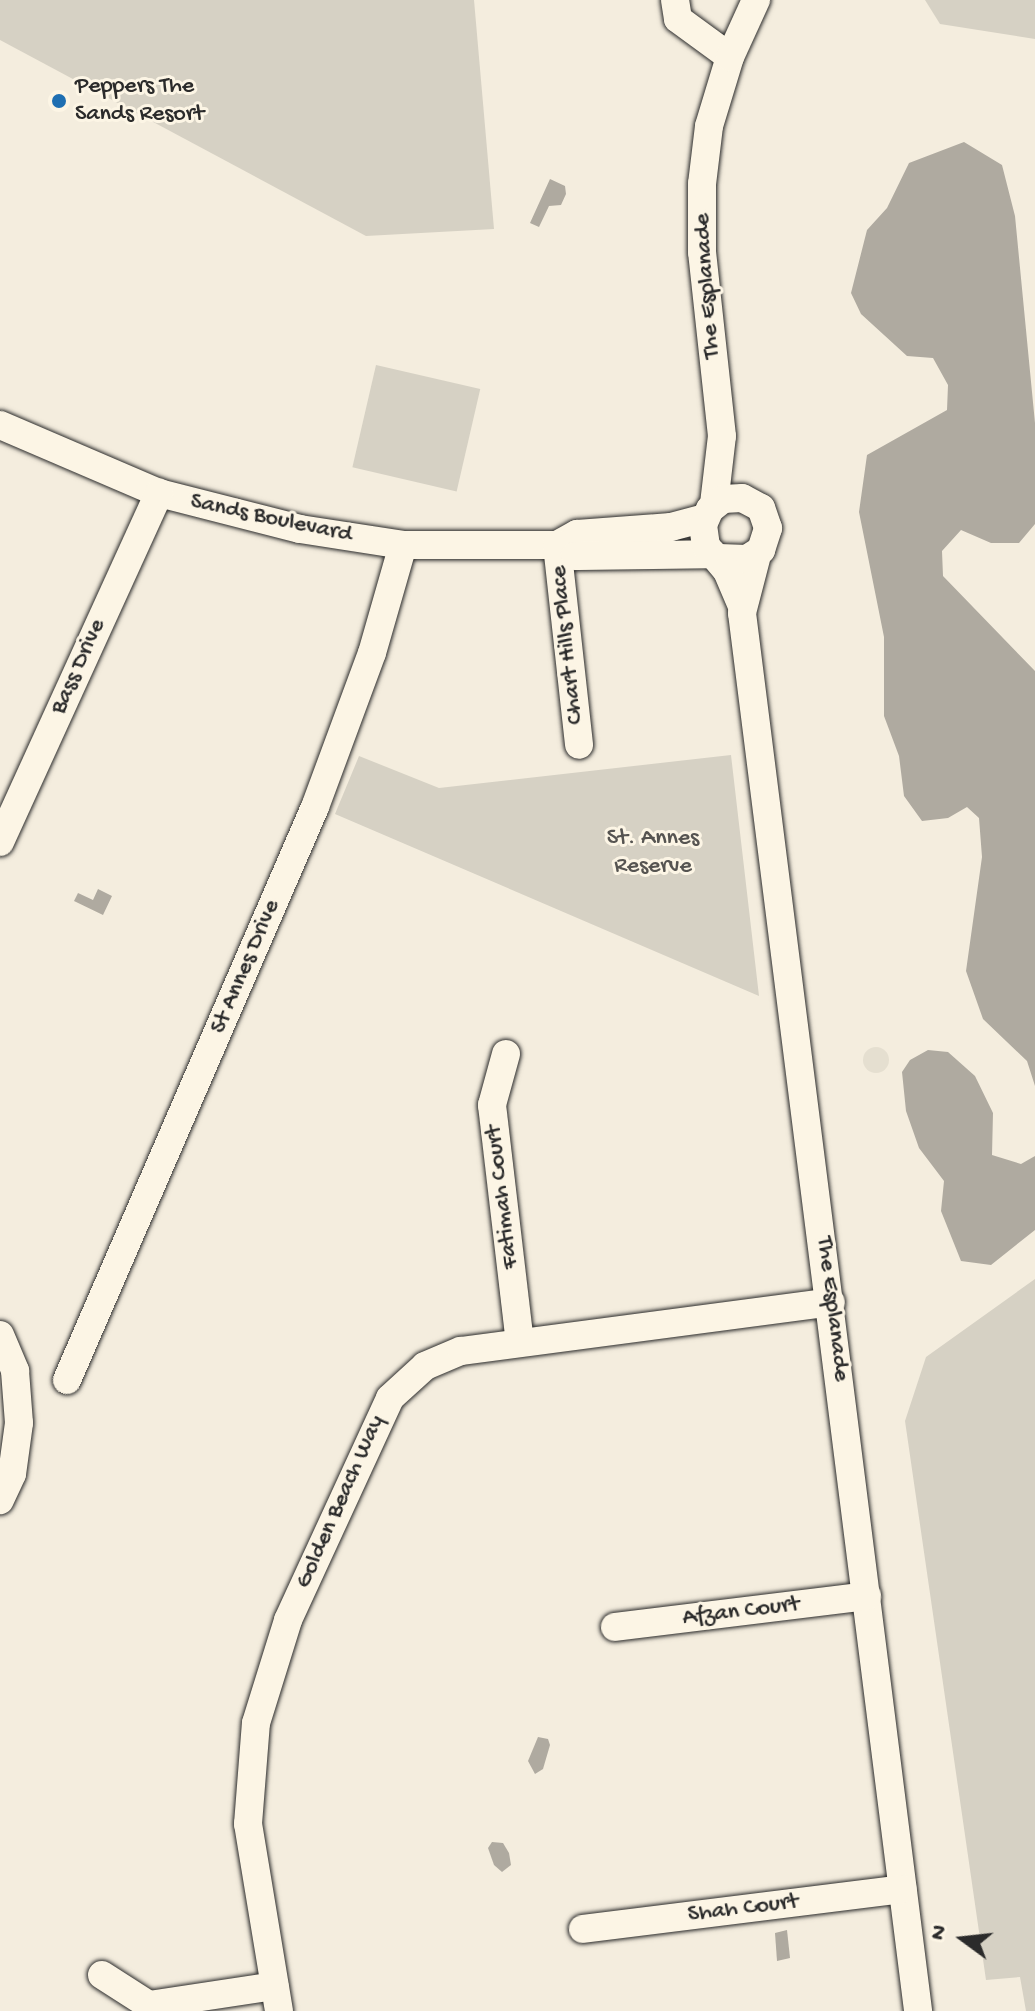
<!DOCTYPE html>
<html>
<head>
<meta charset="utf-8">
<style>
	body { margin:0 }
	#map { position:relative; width:1035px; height:2011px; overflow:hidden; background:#f4edde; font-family:"Gochi Hand",sans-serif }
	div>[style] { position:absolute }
	.built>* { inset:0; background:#e5dfd0 }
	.round { border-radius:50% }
	.green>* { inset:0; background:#d6d1c4; transform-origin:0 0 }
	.water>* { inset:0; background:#afaaa0 }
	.roads { filter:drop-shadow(0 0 2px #2b2b2b) drop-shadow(0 0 2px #2b2b2b) }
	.minor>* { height:28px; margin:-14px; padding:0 14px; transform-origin:14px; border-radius:14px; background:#fcf5e5 }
	.dots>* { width:22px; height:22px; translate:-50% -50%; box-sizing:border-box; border:4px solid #fcf5e5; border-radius:50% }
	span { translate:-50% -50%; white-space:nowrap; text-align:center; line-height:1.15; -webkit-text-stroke:6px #fcf5e5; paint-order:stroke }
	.poi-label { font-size:24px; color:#2b2b2b }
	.left { translate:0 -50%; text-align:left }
	.street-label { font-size:24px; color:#2b2b2b }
	.park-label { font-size:24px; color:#565451 }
	.north { position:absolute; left:923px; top:1899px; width:80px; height:80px; -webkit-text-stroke:6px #fcf5e5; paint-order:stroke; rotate:285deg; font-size:22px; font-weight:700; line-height:32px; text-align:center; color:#2b2b2b }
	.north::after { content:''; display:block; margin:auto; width:28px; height:36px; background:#2b2b2b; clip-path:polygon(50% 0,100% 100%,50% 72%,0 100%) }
</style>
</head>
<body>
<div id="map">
	<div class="built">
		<div class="round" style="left:863px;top:1047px;width:26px;height:26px"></div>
	</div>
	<div class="green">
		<div style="clip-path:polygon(0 0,474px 0,494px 229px,366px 236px,0 40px)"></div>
		<div style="clip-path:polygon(925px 0,1035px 0,1035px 39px,940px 24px)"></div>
		<div style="left:376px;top:365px;width:107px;height:105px;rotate:13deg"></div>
		<div style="clip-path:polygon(731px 755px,759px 996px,335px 814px,359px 756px,439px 788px)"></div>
		<div style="clip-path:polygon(1035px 1279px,1035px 2011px,1026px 2011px,1020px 1977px,986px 1980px,905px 1421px,926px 1357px)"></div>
	</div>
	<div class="water">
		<div style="clip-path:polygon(964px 142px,1002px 165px,1015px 216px,1035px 423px,1035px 524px,1019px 543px,991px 543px,961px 530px,942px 551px,943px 576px,1035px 671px,1035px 1086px,1027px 1061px,983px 1019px,966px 971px,982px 857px,979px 818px,967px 807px,948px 818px,922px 821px,904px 796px,899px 756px,884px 716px,884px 637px,859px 512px,867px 455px,947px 410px,948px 385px,933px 358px,907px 356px,861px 314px,851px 293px,867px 230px,887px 208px,909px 163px)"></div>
		<div style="clip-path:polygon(550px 179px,565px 186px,566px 194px,561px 205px,549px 206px,539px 227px,530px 223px)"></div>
		<div style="clip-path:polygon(98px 889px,112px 896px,103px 915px,74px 901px,78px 893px,93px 900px)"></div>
		<div style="clip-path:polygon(928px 1050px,948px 1052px,975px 1076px,993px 1113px,992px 1155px,1021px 1164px,1035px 1156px,1035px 1230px,991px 1265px,961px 1261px,941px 1211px,944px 1181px,919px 1148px,906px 1111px,902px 1072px,910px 1060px)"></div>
		<div style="clip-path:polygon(538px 1737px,548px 1739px,550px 1745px,543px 1769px,535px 1774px,528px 1761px)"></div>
		<div style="clip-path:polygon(492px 1842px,503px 1843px,509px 1853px,511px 1865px,502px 1872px,494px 1865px,488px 1848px)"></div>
		<div style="clip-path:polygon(787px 1930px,790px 1958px,777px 1961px,775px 1933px)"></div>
	</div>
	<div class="roads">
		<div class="minor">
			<div style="left:675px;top:0;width:19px;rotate:81deg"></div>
			<div style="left:678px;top:19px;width:64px;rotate:36.2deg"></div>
			<div style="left:0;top:425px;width:173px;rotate:23.2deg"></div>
			<div style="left:159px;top:493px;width:146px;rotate:14.3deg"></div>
			<div style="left:300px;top:529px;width:104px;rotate:8.8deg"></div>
			<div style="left:403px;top:545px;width:154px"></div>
			<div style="left:557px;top:545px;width:23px;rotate:-29deg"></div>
			<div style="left:577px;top:534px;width:94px;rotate:-4.3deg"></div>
			<div style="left:671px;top:527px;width:35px;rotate:-15deg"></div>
			<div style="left:714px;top:504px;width:68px;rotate:-83.3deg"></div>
			<div style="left:722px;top:436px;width:185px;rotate:-96.2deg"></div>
			<div style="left:702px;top:252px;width:68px;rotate:-90deg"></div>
			<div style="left:702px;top:184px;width:58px;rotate:-83.1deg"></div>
			<div style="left:709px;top:126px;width:72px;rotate:-73.1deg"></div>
			<div style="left:730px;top:57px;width:63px;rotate:-65.5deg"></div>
			<div style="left:557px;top:545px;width:201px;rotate:83.7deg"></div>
			<div style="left:557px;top:545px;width:21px;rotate:31deg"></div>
			<div style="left:575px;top:556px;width:138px;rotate:-0.8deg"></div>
			<div style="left:757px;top:555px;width:60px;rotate:104.5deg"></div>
			<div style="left:742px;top:613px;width:1409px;rotate:82.82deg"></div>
			<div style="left:719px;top:558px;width:28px;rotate:2deg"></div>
			<div style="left:747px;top:559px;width:17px;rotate:-33deg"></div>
			<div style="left:761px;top:550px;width:23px;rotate:-72deg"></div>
			<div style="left:768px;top:528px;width:21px;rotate:-109deg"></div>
			<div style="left:761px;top:508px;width:21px;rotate:-152deg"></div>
			<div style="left:742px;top:498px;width:19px;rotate:177deg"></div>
			<div style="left:723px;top:499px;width:16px;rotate:142deg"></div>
			<div style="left:710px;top:509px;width:17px;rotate:114deg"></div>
			<div style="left:703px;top:525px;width:21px;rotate:82deg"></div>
			<div style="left:706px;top:546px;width:33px;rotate:50deg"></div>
			<div style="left:727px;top:571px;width:39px;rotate:67deg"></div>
			<div style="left:0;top:842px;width:384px;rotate:-65.5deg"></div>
			<div style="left:506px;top:1054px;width:53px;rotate:105.4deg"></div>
			<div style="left:492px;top:1105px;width:239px;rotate:83.3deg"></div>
			<div style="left:0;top:1335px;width:39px;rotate:67deg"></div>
			<div style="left:15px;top:1371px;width:52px;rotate:85.6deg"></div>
			<div style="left:19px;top:1423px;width:51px;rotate:97.8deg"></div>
			<div style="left:12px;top:1474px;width:29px;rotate:115deg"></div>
			<div style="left:67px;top:1380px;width:624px;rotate:-66.6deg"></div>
			<div style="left:315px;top:807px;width:164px;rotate:-69.7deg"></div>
			<div style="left:372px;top:653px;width:112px;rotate:-74deg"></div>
			<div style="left:615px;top:1627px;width:254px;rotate:-7deg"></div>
			<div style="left:583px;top:1929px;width:322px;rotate:-7.1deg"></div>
			<div style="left:102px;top:1975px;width:56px;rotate:32.6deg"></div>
			<div style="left:149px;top:2005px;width:127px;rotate:-8.6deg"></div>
			<div style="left:279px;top:2011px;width:190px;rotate:-99.4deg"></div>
			<div style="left:248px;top:1824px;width:101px;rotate:-85.5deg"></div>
			<div style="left:256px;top:1723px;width:108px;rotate:-72.7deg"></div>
			<div style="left:288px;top:1620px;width:244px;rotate:-65.3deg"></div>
			<div style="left:390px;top:1398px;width:47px;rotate:-42.4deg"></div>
			<div style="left:425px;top:1366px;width:39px;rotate:-23deg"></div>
			<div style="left:461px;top:1351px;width:373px;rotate:-7.5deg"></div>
		</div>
	</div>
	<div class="dots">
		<div style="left:59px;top:101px;background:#1f6fb2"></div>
	</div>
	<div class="poi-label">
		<span class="left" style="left:75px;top:101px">Peppers The<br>Sands Resort</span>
	</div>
	<div class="street-label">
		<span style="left:708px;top:286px;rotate:-94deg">The Esplanade</span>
		<span style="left:271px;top:519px;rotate:12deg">Sands Boulevard</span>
		<span style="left:568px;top:645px;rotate:-96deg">Chart Hills Place</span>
		<span style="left:79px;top:667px;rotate:-66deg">Bass Drive</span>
		<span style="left:246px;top:967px;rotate:-67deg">St Annes Drive</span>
		<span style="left:503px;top:1197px;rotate:-97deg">Fatimah Court</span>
		<span style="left:832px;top:1309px;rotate:83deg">The Esplanade</span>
		<span style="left:341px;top:1502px;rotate:-66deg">Golden Beach Way</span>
		<span style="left:741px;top:1612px;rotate:-7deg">Afzan Court</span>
		<span style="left:743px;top:1909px;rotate:-7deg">Shah Court</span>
	</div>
	<div class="park-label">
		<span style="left:653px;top:853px">St. Annes<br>Reserve</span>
	</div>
	<div class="north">N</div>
</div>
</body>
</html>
